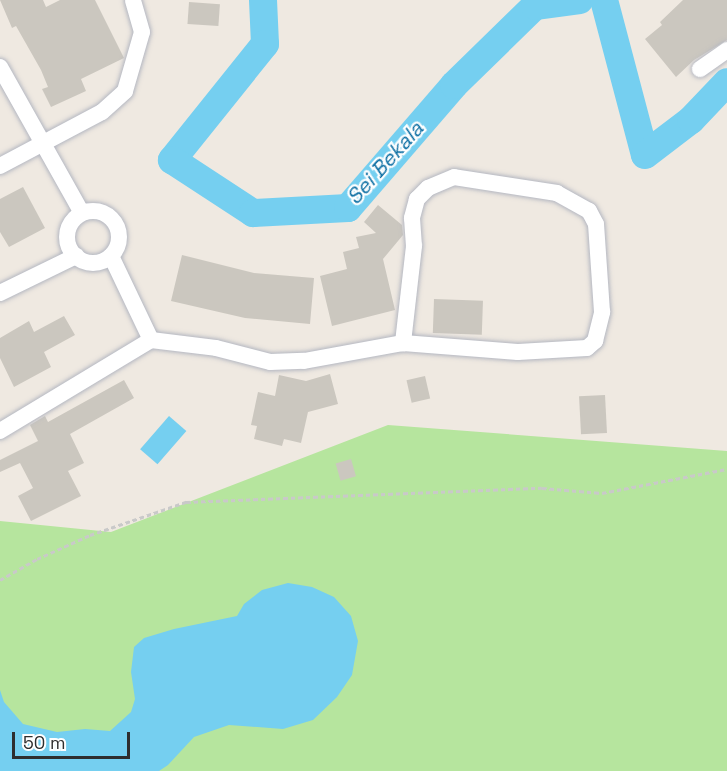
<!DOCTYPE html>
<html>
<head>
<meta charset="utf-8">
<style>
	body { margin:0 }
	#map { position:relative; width:727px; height:771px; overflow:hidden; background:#efe9e1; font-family:"Space Grotesk",sans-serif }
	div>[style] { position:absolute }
	.green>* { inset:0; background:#b6e59e }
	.water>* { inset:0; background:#75cff0; transform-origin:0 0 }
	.river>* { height:28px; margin:-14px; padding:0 14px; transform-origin:14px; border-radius:14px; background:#75cff0 }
	.building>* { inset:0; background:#cbc7bf; transform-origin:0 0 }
	.path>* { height:3px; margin-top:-1.5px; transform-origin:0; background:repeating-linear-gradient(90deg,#c9c9c9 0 4.5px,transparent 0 7.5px) }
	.roads { filter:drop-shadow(0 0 2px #b4b7c1) drop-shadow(0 0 2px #b4b7c1) }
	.street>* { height:16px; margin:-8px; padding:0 8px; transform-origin:8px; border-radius:8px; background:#fff }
	.street>.ring { margin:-8px; padding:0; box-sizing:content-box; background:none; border:16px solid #fff; border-radius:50% }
	span { translate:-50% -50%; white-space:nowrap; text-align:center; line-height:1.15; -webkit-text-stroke:4.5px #fff; paint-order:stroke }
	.water-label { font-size:21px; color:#0d6fa3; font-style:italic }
	.scale { position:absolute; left:12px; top:732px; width:118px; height:27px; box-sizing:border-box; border:3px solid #2e2e2e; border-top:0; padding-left:8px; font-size:18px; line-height:21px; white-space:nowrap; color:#2e2e2e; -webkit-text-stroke:4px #fff; paint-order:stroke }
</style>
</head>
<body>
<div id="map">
	<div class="green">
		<div style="clip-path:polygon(388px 425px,727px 451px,727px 771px,0 771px,0 521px,111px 532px)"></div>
	</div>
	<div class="water">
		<div style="left:169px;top:416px;width:23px;height:44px;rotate:41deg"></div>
		<div style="clip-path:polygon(288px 583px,312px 587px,334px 597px,351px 616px,358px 641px,352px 675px,337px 697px,313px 720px,283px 729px,229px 725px,194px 737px,168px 765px,159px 771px,0 771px,0 690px,4px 702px,23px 724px,57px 732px,85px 729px,110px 731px,131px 712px,135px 699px,131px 672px,134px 647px,144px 638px,174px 629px,237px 616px,244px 604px,262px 590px)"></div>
	</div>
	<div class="river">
		<div style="left:263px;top:0;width:44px;rotate:87.4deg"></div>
		<div style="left:265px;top:44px;width:149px;rotate:128.7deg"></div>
		<div style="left:172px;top:160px;width:97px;rotate:33.2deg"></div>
		<div style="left:253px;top:213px;width:95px;rotate:-3deg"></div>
		<div style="left:348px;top:208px;width:162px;rotate:-49.2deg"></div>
		<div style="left:454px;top:85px;width:113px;rotate:-44.3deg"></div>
		<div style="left:535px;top:6px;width:45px;rotate:-7.6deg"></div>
		<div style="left:604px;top:0;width:160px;rotate:75.2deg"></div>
		<div style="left:645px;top:155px;width:58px;rotate:-37.3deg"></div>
		<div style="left:691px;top:120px;width:52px;rotate:-46.5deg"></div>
	</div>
	<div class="building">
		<div style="clip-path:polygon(0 0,43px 0,46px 7px,60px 0,95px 0,124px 58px,81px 79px,86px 91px,51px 107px,42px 89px,48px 87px,41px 70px,16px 26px,12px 28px)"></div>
		<div style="clip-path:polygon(683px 0,727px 0,727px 40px,694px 60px,676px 77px,645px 39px,662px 25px,660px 22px)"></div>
		<div style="left:189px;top:2px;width:31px;height:22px;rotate:4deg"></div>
		<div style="clip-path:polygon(23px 187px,45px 228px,9px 247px,0 232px,0 199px)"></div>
		<div style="clip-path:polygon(378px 205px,402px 225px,403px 235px,383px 259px,395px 310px,332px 326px,320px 276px,347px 269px,343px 252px,359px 248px,356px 237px,376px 233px,364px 222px)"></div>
		<div style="clip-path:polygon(182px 255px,254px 273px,314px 278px,310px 324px,245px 318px,171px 301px)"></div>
		<div style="left:434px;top:299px;width:49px;height:34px;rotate:2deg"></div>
		<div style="clip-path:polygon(64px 316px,75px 335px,44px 352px,51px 367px,14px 387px,0 358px,0 338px,29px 321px,34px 332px)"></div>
		<div style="clip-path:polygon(330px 374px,338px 404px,308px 412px,301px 443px,284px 439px,282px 446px,254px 439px,257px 426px,251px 425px,258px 392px,275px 396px,279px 375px,306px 381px)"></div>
		<div style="left:425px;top:376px;width:23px;height:19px;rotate:77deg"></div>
		<div style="clip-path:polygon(124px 380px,134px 398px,70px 434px,84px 463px,68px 471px,81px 496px,31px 521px,18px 496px,33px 488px,20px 463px,0 472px,0 460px,38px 441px,30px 425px,45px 416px,48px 422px)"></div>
		<div style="left:605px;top:395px;width:38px;height:26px;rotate:87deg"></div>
		<div style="left:351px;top:459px;width:18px;height:16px;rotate:74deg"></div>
	</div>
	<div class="path">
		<div style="left:0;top:580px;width:43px;rotate:-29.6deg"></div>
		<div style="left:37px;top:559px;width:58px;rotate:-24.4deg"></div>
		<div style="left:90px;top:535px;width:102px;rotate:-19deg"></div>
		<div style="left:186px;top:502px;width:356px;rotate:-2.3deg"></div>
		<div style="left:542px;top:488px;width:60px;rotate:4.8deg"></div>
		<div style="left:602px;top:493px;width:127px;rotate:-10.9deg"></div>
	</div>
	<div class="roads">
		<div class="street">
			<div style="left:0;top:67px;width:167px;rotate:60.7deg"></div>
			<div style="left:700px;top:69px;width:33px;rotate:-35deg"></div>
			<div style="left:0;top:166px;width:115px;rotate:-27.9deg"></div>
			<div style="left:102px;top:112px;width:31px;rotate:-42deg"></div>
			<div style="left:125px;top:91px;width:61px;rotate:-73.9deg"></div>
			<div style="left:142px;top:32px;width:33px;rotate:-106deg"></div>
			<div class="ring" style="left:67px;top:211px;width:36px;height:36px"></div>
			<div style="left:111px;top:256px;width:93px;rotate:64.5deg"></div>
			<div style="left:0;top:293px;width:85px;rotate:-26deg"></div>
			<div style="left:0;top:431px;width:176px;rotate:-31.1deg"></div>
			<div style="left:151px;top:340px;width:65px;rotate:7deg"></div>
			<div style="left:216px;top:348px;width:56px;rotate:14.5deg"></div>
			<div style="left:270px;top:362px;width:34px;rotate:-2deg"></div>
			<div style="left:304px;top:361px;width:101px;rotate:-10.3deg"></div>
			<div style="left:403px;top:343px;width:115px;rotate:4.5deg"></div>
			<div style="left:518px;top:352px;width:69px;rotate:-3.3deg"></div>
			<div style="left:587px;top:348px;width:11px;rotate:-41deg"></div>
			<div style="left:595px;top:341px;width:30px;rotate:-76deg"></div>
			<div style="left:602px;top:312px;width:88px;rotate:-93.9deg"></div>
			<div style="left:596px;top:224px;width:15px;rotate:-118deg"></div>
			<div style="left:589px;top:211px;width:37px;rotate:-151deg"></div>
			<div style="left:557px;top:193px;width:104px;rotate:-171.2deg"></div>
			<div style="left:454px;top:177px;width:28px;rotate:157deg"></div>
			<div style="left:428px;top:188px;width:16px;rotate:135deg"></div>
			<div style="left:417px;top:199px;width:20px;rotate:105deg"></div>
			<div style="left:412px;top:218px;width:28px;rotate:86deg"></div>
			<div style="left:414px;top:246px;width:98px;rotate:96.5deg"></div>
		</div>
	</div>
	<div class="water-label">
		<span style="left:385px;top:163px;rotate:-48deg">Sei Bekala</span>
	</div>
	<div class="scale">50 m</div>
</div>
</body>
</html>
